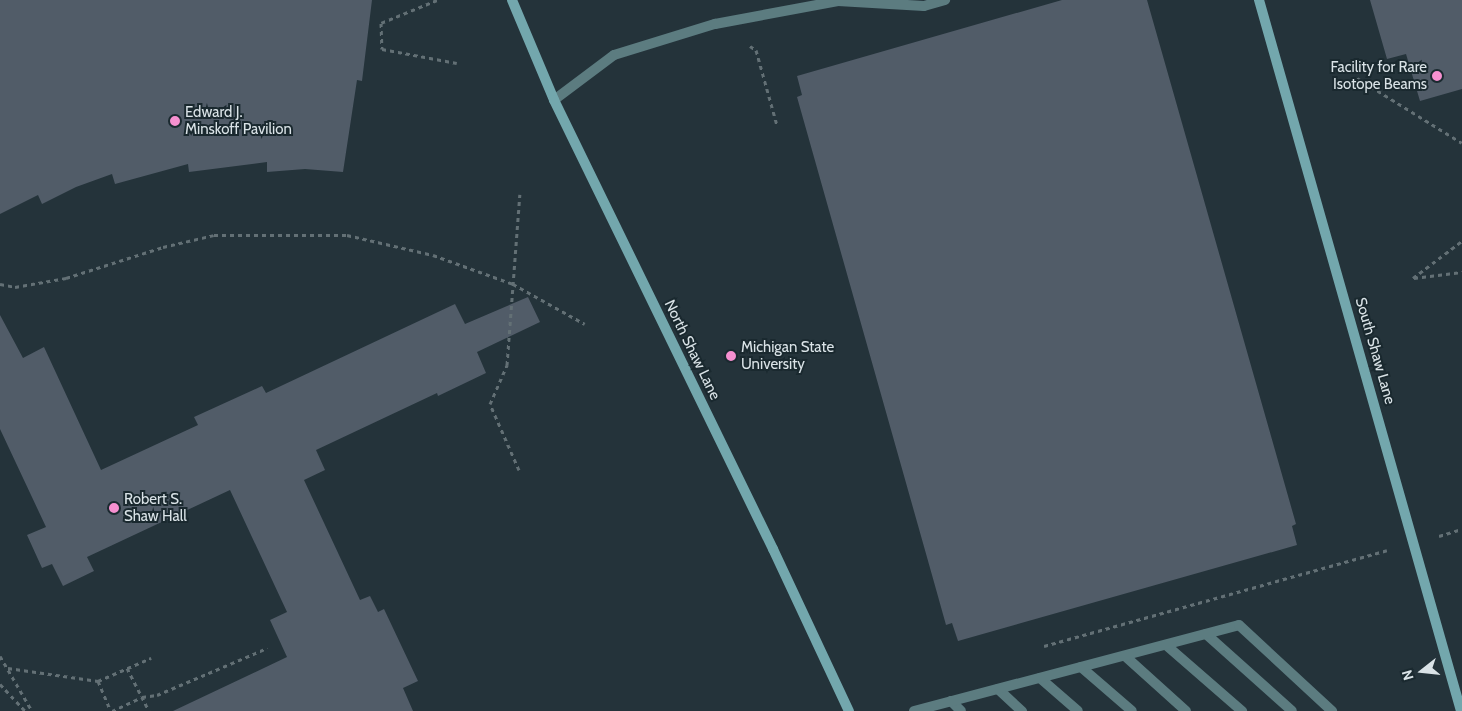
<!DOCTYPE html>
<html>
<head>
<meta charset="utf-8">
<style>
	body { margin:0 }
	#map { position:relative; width:1462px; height:711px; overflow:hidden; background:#24333a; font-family:Cabin,sans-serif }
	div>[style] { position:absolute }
	.building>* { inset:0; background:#515c68 }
	.path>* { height:3px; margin-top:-1.5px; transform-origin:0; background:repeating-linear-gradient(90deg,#637075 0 4px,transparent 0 8px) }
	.lane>* { height:10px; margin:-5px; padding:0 5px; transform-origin:5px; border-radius:5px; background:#5c7c80 }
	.secondary>* { height:10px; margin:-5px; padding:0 5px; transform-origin:5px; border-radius:5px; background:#73a7ad }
	.dots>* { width:14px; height:14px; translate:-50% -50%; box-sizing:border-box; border:2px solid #1a292f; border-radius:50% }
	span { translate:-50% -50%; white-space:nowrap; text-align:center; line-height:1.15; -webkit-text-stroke:4px #1a292f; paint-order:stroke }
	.poi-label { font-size:15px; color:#dae3e7 }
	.right { translate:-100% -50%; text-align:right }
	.left { translate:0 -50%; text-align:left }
	.street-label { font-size:15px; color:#dae3e7 }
	.north { position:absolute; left:1397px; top:646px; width:50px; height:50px; -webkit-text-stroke:4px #1a292f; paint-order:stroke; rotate:254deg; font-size:14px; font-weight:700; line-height:20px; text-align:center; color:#dae3e7 }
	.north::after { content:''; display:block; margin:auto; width:18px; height:22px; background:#dae3e7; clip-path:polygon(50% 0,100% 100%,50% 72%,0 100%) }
</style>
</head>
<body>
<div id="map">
	<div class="building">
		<div style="clip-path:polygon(0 0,372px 0,362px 81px,357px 80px,343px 172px,305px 169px,267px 172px,267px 162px,189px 172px,188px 164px,115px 184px,112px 174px,76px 187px,42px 204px,38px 195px,0 214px)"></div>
		<div style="clip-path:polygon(1062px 0,1147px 0,1296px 524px,1292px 526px,1297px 545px,958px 641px,952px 623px,946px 625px,932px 575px,797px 97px,802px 95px,797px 76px)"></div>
		<div style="clip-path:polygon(1370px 0,1462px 0,1462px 89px,1420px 101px,1406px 54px,1387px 59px)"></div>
		<div style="clip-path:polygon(528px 297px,540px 322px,477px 352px,486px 373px,438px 396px,437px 393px,316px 450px,325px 470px,304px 480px,360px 600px,370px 596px,378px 612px,384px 609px,418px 681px,403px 688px,413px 711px,173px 711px,287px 657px,270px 620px,287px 612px,230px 490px,87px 557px,94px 571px,63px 586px,52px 564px,42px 568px,27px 535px,46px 527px,0 429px,0 315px,23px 358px,44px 347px,101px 470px,198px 425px,194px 417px,262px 386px,266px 393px,455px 304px,465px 324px)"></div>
	</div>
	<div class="path">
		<div style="left:437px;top:0;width:61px;rotate:157.7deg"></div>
		<div style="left:381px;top:23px;width:26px;rotate:88deg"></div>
		<div style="left:382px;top:49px;width:76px;rotate:10.6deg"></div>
		<div style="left:750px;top:46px;width:7px;rotate:34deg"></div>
		<div style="left:756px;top:50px;width:78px;rotate:74.4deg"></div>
		<div style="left:1357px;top:78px;width:123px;rotate:31.8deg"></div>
		<div style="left:1413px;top:278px;width:61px;rotate:-37.1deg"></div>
		<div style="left:1414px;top:278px;width:48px;rotate:-7.1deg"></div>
		<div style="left:0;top:284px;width:15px;rotate:11deg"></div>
		<div style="left:15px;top:287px;width:52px;rotate:-10deg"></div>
		<div style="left:66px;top:278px;width:102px;rotate:-17.7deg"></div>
		<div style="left:163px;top:247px;width:52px;rotate:-13.2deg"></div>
		<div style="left:214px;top:235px;width:133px"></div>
		<div style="left:347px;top:235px;width:88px;rotate:13.1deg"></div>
		<div style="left:433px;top:255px;width:85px;rotate:19.9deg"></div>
		<div style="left:513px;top:284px;width:82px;rotate:29.1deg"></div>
		<div style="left:519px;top:470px;width:72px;rotate:-113.7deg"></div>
		<div style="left:490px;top:404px;width:43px;rotate:-66.4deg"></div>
		<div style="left:507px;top:365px;width:171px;rotate:-85.7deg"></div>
		<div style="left:1439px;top:536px;width:24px;rotate:-17deg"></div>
		<div style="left:1044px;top:646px;width:356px;rotate:-15.6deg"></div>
		<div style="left:0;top:656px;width:64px;rotate:59.8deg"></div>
		<div style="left:8px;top:668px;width:91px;rotate:8.2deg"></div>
		<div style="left:98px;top:681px;width:58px;rotate:-23.5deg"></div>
		<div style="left:127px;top:668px;width:48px;rotate:62.9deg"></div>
		<div style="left:98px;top:681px;width:33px;rotate:67deg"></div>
		<div style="left:0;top:684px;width:37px;rotate:47deg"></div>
		<div style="left:112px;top:711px;width:33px;rotate:-25deg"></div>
		<div style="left:142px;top:697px;width:15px;rotate:-8deg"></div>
		<div style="left:157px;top:695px;width:120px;rotate:-23.1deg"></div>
	</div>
	<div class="lane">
		<div style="left:554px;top:100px;width:75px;rotate:-36.9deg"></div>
		<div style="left:614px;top:55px;width:106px;rotate:-17.1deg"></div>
		<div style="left:715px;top:24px;width:125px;rotate:-10.6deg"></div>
		<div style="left:838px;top:1px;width:86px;rotate:3.3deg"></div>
		<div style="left:924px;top:6px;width:22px;rotate:-16deg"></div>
		<div style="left:1206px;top:634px;width:115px;rotate:41.8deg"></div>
		<div style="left:1166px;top:645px;width:101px;rotate:41deg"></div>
		<div style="left:1125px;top:656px;width:82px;rotate:42deg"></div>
		<div style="left:1081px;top:667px;width:67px;rotate:40.8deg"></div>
		<div style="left:1040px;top:678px;width:50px;rotate:41deg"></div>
		<div style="left:998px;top:689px;width:33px;rotate:43deg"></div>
		<div style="left:951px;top:701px;width:14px;rotate:45deg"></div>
		<div style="left:914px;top:711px;width:336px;rotate:-14.8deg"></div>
		<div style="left:1239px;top:625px;width:127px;rotate:42.8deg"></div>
	</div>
	<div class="secondary">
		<div style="left:512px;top:0;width:108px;rotate:67.2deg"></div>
		<div style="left:554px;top:100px;width:500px;rotate:64deg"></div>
		<div style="left:773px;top:549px;width:179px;rotate:64.9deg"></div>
		<div style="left:1259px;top:0;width:739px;rotate:74.14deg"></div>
	</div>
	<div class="dots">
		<div style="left:1437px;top:76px;background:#f690d0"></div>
		<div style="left:175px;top:121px;background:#f690d0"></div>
		<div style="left:731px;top:356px;background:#f690d0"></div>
		<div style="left:114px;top:508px;background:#f690d0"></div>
	</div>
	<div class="poi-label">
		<span class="right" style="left:1427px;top:76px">Facility for Rare<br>Isotope Beams</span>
		<span class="left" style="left:185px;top:121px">Edward J.<br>Minskoff Pavilion</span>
		<span class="left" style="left:741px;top:356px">Michigan State<br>University</span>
		<span class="left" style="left:124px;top:508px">Robert S.<br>Shaw Hall</span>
	</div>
	<div class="street-label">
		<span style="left:692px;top:350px;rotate:64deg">North Shaw Lane</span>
		<span style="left:1375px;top:351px;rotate:74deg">South Shaw Lane</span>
	</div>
	<div class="north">N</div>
</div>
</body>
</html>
